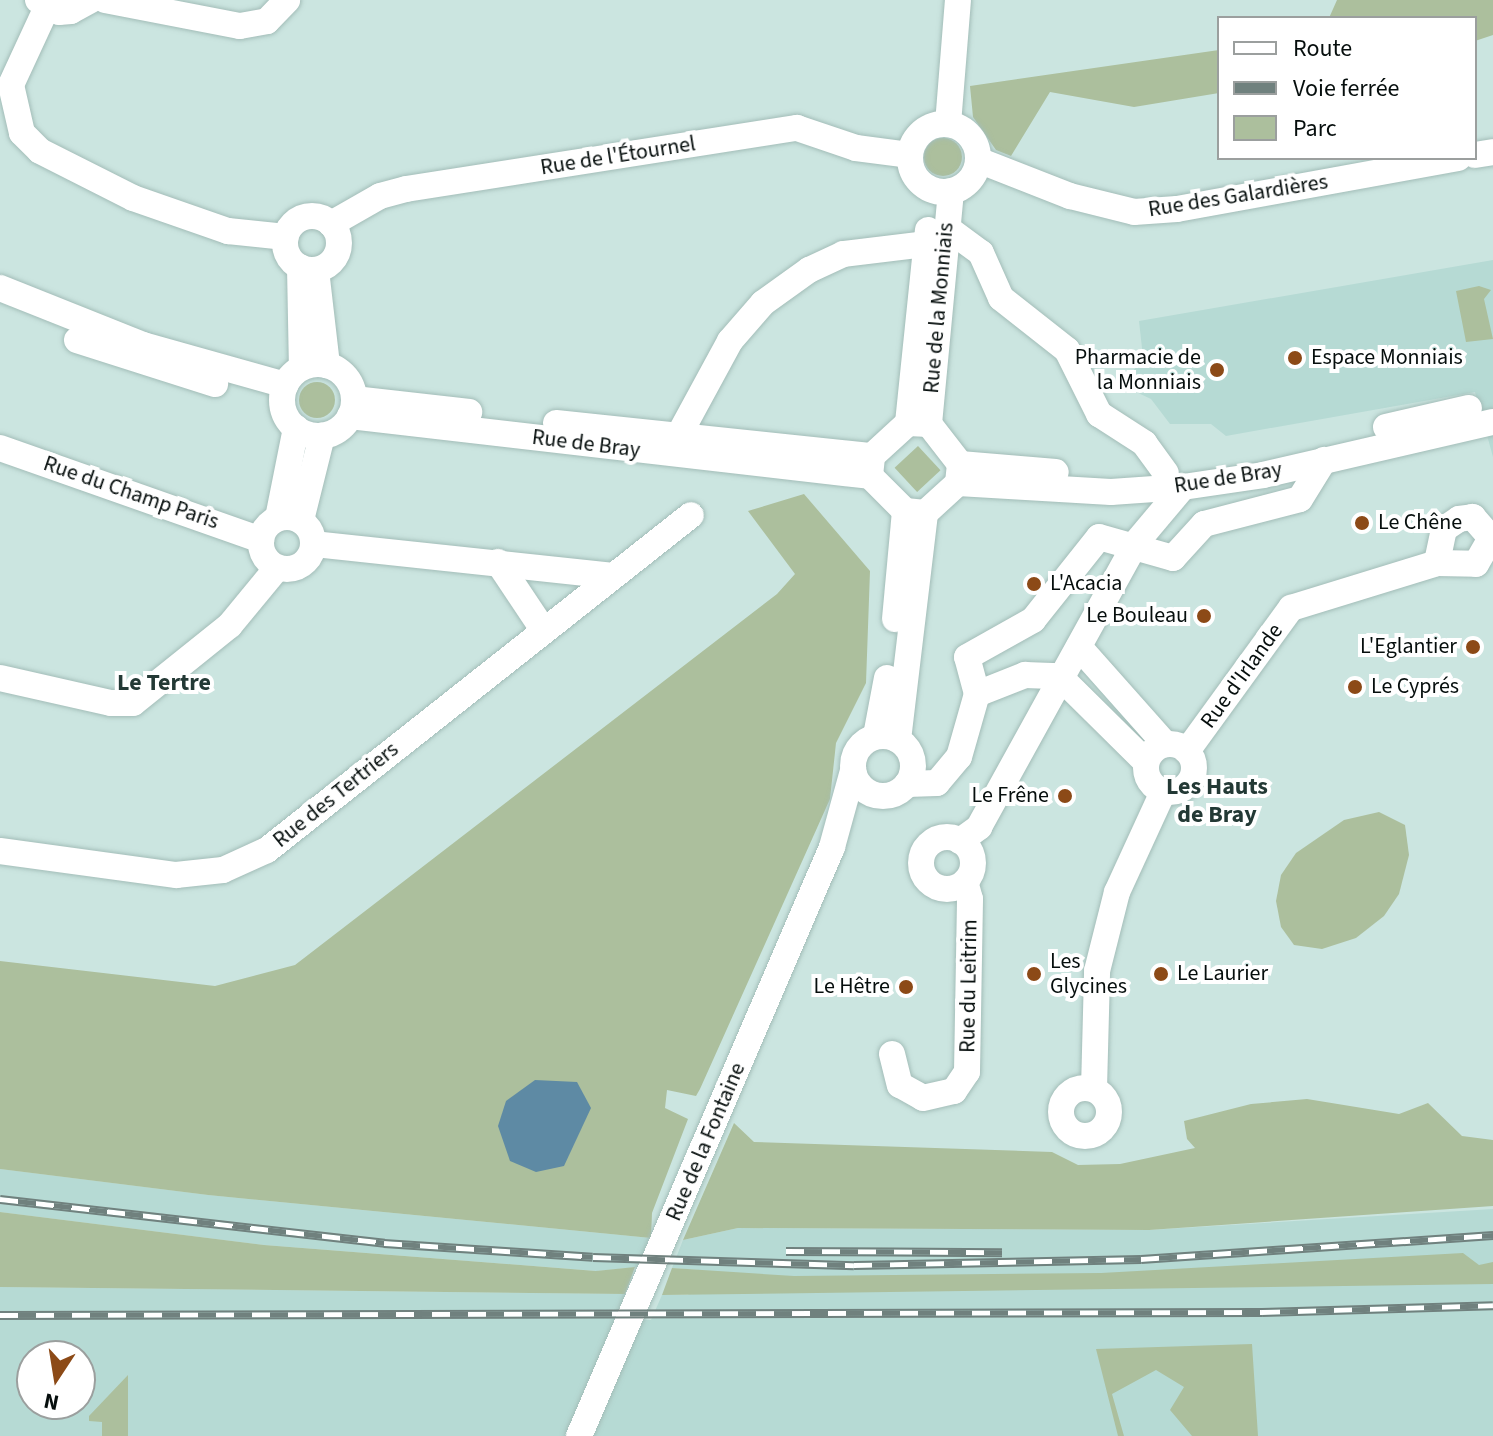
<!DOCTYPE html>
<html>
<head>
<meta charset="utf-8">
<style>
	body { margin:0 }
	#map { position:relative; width:1493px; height:1436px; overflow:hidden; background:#cbe5e0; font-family:"Source Sans 3",sans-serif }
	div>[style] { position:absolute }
	.built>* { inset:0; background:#b6dad4 }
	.green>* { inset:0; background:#acbf9d; transform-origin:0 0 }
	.round { border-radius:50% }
	.water>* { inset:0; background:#5e8aa4 }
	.roads { filter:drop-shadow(0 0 2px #a3bdb8) drop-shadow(0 0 2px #a3bdb8) }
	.minor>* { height:26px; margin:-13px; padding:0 13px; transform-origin:13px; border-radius:13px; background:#fff }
	.minor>.ring { margin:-13px; padding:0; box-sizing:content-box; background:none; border:26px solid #fff; border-radius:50% }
	.rail>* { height:9px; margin-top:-4.5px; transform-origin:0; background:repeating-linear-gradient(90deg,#fff 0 18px,#70817e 0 36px); box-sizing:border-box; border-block:2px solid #70817e }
	.dots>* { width:22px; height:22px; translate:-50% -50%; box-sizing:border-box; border:4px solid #fff; border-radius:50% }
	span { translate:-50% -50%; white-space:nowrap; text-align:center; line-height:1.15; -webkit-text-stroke:8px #fff; paint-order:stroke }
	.street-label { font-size:22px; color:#060e0d }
	.poi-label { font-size:22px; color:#060e0d }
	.right { translate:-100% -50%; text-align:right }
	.left { translate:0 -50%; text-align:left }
	.neighbourhood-label { font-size:24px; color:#233935; font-weight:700 }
	.legend { position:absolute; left:1217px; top:16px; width:260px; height:144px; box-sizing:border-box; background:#fff; border:2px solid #9b9f9e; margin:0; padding:10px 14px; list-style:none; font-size:24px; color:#060e0d }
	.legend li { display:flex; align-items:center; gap:16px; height:40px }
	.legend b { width:40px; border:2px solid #9b9f9e }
	.north { position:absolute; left:16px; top:1340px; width:80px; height:80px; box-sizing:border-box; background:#fff; border:2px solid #9b9f9e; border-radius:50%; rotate:192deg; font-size:22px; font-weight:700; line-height:32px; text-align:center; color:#060e0d }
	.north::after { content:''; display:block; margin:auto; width:28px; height:36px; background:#8c4a17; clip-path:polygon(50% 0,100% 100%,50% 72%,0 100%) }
</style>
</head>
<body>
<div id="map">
	<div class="built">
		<div style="clip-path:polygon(1493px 260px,1493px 457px,1475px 392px,1226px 436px,1211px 424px,1170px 424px,1151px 399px,1134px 391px,1131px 374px,1143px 357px,1139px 321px)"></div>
		<div style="clip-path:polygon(0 1169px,208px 1195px,651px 1238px,639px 1267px,597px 1271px,264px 1245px,0 1212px)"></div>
		<div style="clip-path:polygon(evenodd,1493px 1209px,1493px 1436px,0 1436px,0 1287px,625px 1294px,615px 1320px,651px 1320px,662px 1295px,688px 1295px,699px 1270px,672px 1268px,683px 1240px,738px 1228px,1149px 1230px,1493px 1209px,32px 1356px,80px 1356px,80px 1404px,32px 1404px,32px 1356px)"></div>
	</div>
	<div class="green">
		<div style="clip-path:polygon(1337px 0,1493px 0,1493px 35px,1475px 41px,1475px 18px,1329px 18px)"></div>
		<div style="clip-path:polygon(1219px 50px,1219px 93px,1134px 107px,1050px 92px,1011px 156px,996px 150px,973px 117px,970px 86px)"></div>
		<div class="round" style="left:924px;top:138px;width:38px;height:38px"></div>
		<div style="clip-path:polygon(1479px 286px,1491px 290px,1484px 299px,1493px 339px,1466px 342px,1456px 291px)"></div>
		<div class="round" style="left:299px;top:382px;width:36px;height:36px"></div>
		<div style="left:918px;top:446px;width:33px;height:32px;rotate:47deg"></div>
		<div style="clip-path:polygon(804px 494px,870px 571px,866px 683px,836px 743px,830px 799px,700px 1089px,696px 1096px,667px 1090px,665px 1108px,688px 1119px,652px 1213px,651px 1238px,208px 1195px,0 1169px,0 961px,215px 986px,295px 965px,777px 594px,795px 574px,748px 511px)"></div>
		<div style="clip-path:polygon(1379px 812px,1405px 825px,1409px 855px,1399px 894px,1384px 916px,1356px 938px,1322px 949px,1294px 945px,1281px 927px,1276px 901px,1281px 875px,1296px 853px,1344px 820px)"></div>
		<div style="clip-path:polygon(1307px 1099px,1399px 1114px,1428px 1103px,1462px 1136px,1493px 1140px,1493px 1206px,1149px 1230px,738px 1228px,683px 1240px,734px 1123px,754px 1142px,1052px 1152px,1078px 1165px,1120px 1164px,1195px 1148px,1187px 1139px,1184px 1121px,1251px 1104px)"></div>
		<div style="clip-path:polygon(0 1212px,264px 1245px,596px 1271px,635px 1267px,625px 1294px,0 1287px)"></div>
		<div style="clip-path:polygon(1463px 1253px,1479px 1265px,1493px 1262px,1493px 1284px,662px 1295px,672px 1268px,794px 1276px,1101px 1273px)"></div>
		<div style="clip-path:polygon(1252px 1344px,1258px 1436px,1192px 1436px,1170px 1410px,1184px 1387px,1156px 1370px,1112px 1394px,1124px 1436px,1118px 1436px,1096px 1349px)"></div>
		<div style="clip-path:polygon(128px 1375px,128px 1436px,102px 1436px,102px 1422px,89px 1421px,89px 1416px)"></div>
	</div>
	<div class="water">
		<div style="clip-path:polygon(535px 1080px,577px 1082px,591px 1108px,564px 1166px,536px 1172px,510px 1161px,498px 1126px,506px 1101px)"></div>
	</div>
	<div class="roads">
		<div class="minor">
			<div style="left:38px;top:0;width:24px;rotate:30deg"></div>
			<div style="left:59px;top:12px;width:12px;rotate:-5deg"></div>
			<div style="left:71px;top:11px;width:23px;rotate:-29deg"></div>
			<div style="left:105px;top:0;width:137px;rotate:10.9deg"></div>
			<div style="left:240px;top:26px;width:27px;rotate:-10deg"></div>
			<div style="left:267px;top:21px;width:29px;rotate:-46deg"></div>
			<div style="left:47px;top:7px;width:86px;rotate:114.8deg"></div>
			<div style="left:11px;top:85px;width:49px;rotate:77.1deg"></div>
			<div style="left:22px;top:133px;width:25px;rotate:45deg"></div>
			<div style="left:40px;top:151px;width:104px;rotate:26.8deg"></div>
			<div style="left:133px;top:198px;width:101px;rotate:19.2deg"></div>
			<div style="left:228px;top:231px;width:58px;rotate:5.9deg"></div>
			<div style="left:948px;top:124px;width:124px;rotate:-85.4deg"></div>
			<div class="ring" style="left:910px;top:124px;width:42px;height:42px"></div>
			<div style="left:1475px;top:155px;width:18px;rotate:-9deg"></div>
			<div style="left:978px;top:160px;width:99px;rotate:21.4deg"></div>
			<div style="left:1070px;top:196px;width:66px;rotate:14deg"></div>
			<div style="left:1134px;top:212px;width:43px;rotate:-4deg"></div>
			<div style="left:1177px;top:209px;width:286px;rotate:-10.3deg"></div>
			<div class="ring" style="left:285px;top:216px;width:28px;height:28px"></div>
			<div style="left:331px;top:224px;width:56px;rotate:-29.7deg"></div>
			<div style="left:380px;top:196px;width:27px;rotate:-15deg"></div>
			<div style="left:406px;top:189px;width:396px;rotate:-8.9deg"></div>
			<div style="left:797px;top:128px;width:62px;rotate:18.7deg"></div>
			<div style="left:856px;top:148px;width:54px;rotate:7.4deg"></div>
			<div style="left:947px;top:228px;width:42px;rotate:36.3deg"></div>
			<div style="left:981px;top:253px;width:49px;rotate:66deg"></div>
			<div style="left:1001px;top:298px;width:84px;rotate:38.2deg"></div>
			<div style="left:1067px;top:350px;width:72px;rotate:63.4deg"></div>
			<div style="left:1099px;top:414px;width:54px;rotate:32.8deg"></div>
			<div style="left:1144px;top:443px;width:37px;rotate:54deg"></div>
			<div style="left:300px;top:267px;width:100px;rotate:88.9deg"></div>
			<div style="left:316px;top:270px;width:96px;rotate:83.4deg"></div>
			<div style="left:0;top:288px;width:154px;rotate:21.7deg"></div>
			<div style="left:143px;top:345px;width:148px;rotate:15.7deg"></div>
			<div style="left:77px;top:340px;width:145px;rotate:17.7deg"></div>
			<div class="ring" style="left:282px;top:364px;width:46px;height:46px"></div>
			<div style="left:354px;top:399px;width:116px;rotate:6.4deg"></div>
			<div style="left:350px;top:416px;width:523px;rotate:6.58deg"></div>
			<div style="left:556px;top:423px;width:318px;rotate:6deg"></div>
			<div style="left:908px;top:423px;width:21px;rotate:3deg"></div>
			<div style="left:929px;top:424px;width:51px;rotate:52.2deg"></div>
			<div style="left:960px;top:464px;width:19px;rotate:96deg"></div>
			<div style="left:958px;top:483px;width:45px;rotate:137.7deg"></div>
			<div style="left:925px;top:513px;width:20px;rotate:-174deg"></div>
			<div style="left:905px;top:511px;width:49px;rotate:-135deg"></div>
			<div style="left:870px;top:476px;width:20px;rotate:-84deg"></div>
			<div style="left:872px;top:456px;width:49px;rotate:-42.5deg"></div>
			<div style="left:908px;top:423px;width:194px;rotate:-84.1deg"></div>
			<div style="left:929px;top:424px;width:234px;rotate:-84.6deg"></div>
			<div style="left:1386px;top:427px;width:85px;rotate:-12.9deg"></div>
			<div style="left:679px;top:435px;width:107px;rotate:-61.5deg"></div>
			<div style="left:730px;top:341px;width:50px;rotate:-49deg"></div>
			<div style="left:763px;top:303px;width:57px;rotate:-35.7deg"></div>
			<div style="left:809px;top:270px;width:38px;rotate:-25deg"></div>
			<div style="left:843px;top:254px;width:84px;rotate:-6.9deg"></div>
			<div style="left:0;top:448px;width:277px;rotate:19.4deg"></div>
			<div style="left:960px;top:464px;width:96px;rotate:4.8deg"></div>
			<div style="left:958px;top:483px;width:153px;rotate:3.4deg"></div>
			<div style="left:1111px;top:492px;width:72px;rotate:-4deg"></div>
			<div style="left:1183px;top:487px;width:81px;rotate:-8.5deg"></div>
			<div style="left:1263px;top:475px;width:236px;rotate:-13deg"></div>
			<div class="ring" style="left:261px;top:517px;width:26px;height:26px"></div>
			<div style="left:278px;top:518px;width:92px;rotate:-78.7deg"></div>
			<div style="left:301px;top:520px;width:87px;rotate:-76deg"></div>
			<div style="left:314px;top:544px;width:300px;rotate:6.1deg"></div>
			<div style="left:498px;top:562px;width:79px;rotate:56.3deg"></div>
			<div style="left:895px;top:619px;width:108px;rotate:-84.7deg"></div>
			<div style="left:1079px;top:647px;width:130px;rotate:48.4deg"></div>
			<div style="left:0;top:678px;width:114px;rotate:12.7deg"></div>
			<div style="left:111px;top:703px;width:22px"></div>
			<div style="left:133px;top:703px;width:124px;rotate:-38.8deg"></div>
			<div style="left:230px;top:625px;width:74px;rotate:-50.5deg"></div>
			<div style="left:977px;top:694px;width:38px;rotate:-105deg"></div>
			<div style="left:967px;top:657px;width:76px;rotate:-29.3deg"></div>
			<div style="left:1033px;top:620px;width:106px;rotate:-51.5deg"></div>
			<div style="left:1099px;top:537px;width:77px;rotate:15.8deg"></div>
			<div style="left:1173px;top:558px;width:46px;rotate:-47.6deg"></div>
			<div style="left:1204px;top:524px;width:99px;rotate:-14.6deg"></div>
			<div style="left:1300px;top:499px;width:46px;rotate:-58.4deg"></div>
			<div class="ring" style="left:853px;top:736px;width:34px;height:34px"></div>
			<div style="left:876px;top:736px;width:59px;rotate:-79.3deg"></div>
			<div style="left:898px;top:740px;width:229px;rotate:-83.2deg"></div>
			<div class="ring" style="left:1146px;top:744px;width:22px;height:22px"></div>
			<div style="left:1187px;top:751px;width:177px;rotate:-54deg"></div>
			<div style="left:1291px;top:608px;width:153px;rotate:-17.1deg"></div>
			<div style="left:1437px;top:563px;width:39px;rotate:1deg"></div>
			<div style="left:1476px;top:564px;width:30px;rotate:-60deg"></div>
			<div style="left:1491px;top:538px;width:28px;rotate:-131deg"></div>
			<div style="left:1473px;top:517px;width:14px;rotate:172deg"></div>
			<div style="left:1459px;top:519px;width:18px;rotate:146deg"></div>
			<div style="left:1444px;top:529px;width:35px;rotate:102deg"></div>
			<div style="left:907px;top:784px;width:30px;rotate:-2deg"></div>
			<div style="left:937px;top:783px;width:34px;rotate:-50deg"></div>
			<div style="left:959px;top:757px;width:66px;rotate:-74.1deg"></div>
			<div style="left:977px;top:694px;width:52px;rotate:-21.6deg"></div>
			<div style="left:1025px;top:675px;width:34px;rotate:2deg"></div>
			<div style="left:1059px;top:676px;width:122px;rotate:44.7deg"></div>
			<div class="ring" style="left:921px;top:837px;width:26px;height:26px"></div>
			<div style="left:960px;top:841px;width:24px;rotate:-36deg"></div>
			<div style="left:979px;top:827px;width:323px;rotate:-61.1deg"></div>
			<div style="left:1135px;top:544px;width:75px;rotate:-49.9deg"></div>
			<div style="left:0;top:851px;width:178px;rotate:7.8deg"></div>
			<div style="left:176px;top:875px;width:47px;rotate:-6.1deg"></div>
			<div style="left:223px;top:870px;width:48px;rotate:-24.4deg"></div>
			<div style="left:267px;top:850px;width:540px;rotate:-38.31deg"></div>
			<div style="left:892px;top:1054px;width:32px;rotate:76deg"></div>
			<div style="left:900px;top:1085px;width:26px;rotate:29deg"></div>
			<div style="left:923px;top:1098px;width:32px;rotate:-13deg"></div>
			<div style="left:954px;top:1091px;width:23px;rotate:-56deg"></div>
			<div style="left:967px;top:1072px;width:173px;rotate:-89deg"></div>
			<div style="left:970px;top:899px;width:18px;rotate:-106deg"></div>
			<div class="ring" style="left:1061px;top:1088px;width:22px;height:22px"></div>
			<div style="left:1094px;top:1089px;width:118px;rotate:-88.5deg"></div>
			<div style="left:1097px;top:971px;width:81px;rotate:-75.8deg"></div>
			<div style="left:1117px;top:892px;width:110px;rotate:-65.3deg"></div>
			<div style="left:579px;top:1436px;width:641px;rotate:-66.75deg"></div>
			<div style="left:832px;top:847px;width:79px;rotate:-74.6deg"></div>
		</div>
	</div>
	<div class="rail">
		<div style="left:0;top:1199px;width:387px;rotate:6.5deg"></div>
		<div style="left:384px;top:1243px;width:209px;rotate:3.8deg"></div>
		<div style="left:593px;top:1257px;width:261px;rotate:1.8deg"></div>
		<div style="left:854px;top:1265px;width:287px;rotate:-1.2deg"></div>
		<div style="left:1141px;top:1259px;width:353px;rotate:-3.9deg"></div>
		<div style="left:786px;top:1251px;width:216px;rotate:0.3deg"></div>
		<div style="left:0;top:1315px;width:1262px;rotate:-0.14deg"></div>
		<div style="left:1262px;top:1312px;width:231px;rotate:-1.7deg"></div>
	</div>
	<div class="dots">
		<div style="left:1295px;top:358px;background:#8c4a17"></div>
		<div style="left:1217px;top:370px;background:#8c4a17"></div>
		<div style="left:1362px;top:523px;background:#8c4a17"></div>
		<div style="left:1034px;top:584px;background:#8c4a17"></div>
		<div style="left:1204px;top:616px;background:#8c4a17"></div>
		<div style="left:1473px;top:647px;background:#8c4a17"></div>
		<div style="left:1355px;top:687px;background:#8c4a17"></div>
		<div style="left:1065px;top:796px;background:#8c4a17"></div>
		<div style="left:1034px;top:974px;background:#8c4a17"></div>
		<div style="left:1161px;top:974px;background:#8c4a17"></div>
		<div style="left:906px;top:987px;background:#8c4a17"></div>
	</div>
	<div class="street-label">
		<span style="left:618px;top:156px;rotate:-9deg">Rue de l'Étournel</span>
		<span style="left:1238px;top:196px;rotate:-9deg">Rue des Galardières</span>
		<span style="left:939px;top:308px;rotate:-85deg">Rue de la Monniais</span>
		<span style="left:586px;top:444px;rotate:7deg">Rue de Bray</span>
		<span style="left:1228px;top:478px;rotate:-9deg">Rue de Bray</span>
		<span style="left:131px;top:493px;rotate:19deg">Rue du Champ Paris</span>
		<span style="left:1242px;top:676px;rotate:-54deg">Rue d'Irlande</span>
		<span style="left:336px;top:795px;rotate:-39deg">Rue des Tertriers</span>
		<span style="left:969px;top:986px;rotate:-89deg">Rue du Leitrim</span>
		<span style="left:706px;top:1142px;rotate:-67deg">Rue de la Fontaine</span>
	</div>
	<div class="poi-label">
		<span class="right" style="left:1201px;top:370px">Pharmacie de<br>la Monniais</span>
		<span class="left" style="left:1311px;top:358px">Espace Monniais</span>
		<span class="left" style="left:1378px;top:523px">Le Chêne</span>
		<span class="left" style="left:1050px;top:584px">L'Acacia</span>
		<span class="right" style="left:1188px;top:616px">Le Bouleau</span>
		<span class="right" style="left:1457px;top:647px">L'Eglantier</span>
		<span class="left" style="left:1371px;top:687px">Le Cyprés</span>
		<span class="right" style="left:1049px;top:796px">Le Frêne</span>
		<span class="left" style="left:1050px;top:974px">Les<br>Glycines</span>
		<span class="left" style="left:1177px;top:974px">Le Laurier</span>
		<span class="right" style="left:890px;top:987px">Le Hêtre</span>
	</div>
	<div class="neighbourhood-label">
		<span style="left:164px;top:683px">Le Tertre</span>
		<span style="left:1217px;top:801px">Les Hauts<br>de Bray</span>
	</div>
	<ul class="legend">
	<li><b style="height:10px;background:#fff"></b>Route</li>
	<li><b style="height:10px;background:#70817e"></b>Voie ferrée</li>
	<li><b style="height:22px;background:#acbf9d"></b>Parc</li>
	</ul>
	<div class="north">N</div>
</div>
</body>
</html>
